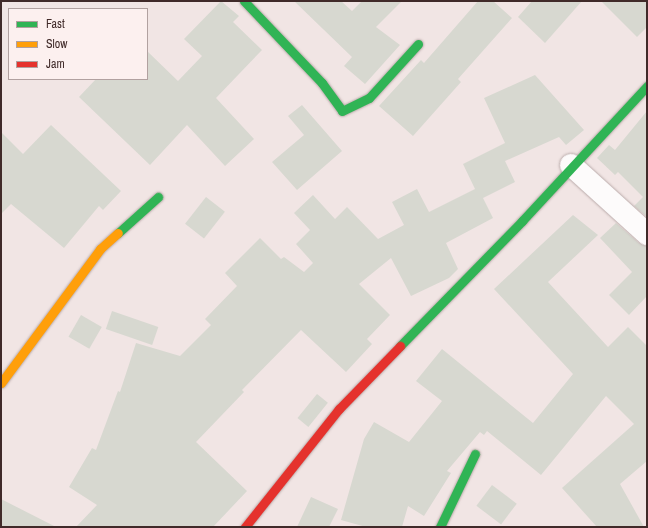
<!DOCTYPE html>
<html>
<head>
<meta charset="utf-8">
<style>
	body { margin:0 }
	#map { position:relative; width:648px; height:528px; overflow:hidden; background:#f1e5e4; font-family:"Archivo Narrow",sans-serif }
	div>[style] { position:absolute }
	.building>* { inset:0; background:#d7d8d0; transform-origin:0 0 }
	.roads { filter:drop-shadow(0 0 1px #baabaa) drop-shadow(0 0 1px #baabaa) }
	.street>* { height:22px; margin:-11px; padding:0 11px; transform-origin:11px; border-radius:11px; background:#fdfbfb }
	.fast>* { height:9px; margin:-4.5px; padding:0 4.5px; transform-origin:4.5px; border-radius:4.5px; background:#30b455 }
	.slow>* { height:9px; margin:-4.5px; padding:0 4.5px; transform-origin:4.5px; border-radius:4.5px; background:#ff9f0a }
	.jam>* { height:9px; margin:-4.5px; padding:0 4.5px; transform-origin:4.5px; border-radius:4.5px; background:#e5322d }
	span { translate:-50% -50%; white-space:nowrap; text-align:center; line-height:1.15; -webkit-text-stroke:3.5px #fcf0ef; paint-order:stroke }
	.frame { position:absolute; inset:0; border:2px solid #402a29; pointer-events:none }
	.legend { position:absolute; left:8px; top:8px; width:140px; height:72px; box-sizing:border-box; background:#fcf0ef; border:1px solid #b1a1a0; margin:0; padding:5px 7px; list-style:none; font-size:12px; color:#402a29 }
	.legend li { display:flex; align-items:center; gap:8px; height:20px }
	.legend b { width:20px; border:1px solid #b1a1a0 }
</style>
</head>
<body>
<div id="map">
	<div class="building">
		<div style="clip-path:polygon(221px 1px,239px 16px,233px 22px,262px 50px,216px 98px,254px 139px,225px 166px,187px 125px,150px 165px,79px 97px,96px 79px,147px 79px,147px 51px,178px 81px,202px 56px,184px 39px)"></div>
		<div style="clip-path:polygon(294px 1px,341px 1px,352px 11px,362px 1px,402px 1px,376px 27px,400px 45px,365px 84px,344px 66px,352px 57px)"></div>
		<div style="clip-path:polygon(478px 1px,493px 1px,512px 18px,458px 79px,461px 82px,413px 136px,379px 106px,421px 60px,424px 63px)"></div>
		<div style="clip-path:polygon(532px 1px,582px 1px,545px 43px,518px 17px)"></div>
		<div style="clip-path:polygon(601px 1px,647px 1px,647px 27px,637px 37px)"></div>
		<div style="clip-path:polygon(535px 75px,584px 130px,566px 145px,559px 137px,505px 161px,515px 182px,483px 198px,493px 218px,446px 243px,458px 269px,449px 278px,411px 296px,391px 258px,359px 284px,390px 315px,367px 339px,372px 344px,346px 372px,301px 330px,242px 390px,244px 392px,196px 442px,247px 491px,213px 527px,76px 527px,97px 505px,69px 487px,92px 448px,96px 450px,118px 391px,120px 392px,136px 343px,180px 356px,211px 325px,205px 319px,237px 286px,225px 273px,260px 238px,281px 259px,284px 257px,304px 272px,313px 263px,296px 244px,310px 230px,294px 213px,313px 195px,335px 219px,347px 207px,378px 239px,404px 225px,392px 202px,417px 189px,429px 212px,475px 189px,463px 164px,505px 143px,484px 98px)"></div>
		<div style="clip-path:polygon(302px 105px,342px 151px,297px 190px,272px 162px,304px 135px,288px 116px)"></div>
		<div style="clip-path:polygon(647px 111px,647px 217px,634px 206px,643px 197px,618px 172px,615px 175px,597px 158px,609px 145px,615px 150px)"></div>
		<div style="clip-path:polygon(51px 125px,121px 191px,103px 210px,99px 206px,64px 248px,11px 204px,1px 214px,1px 132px,23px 154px)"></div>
		<div style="left:206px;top:197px;width:24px;height:34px;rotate:38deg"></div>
		<div style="clip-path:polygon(573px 215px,598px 235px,548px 282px,608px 347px,628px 327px,647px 346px,647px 461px,620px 484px,644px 527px,597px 527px,562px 488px,634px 424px,606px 396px,541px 475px,487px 431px,484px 435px,480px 432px,447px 471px,451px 473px,424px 516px,408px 506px,402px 527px,366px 527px,341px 520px,364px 439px,374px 422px,409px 442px,442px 401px,416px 381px,442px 349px,533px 423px,573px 374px,494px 289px)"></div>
		<div style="clip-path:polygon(616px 223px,639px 243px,647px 246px,647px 296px,629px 315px,609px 295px,632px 272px,600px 238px)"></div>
		<div style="left:112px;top:311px;width:49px;height:19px;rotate:19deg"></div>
		<div style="left:81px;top:315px;width:24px;height:25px;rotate:30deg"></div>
		<div style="left:317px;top:394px;width:14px;height:31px;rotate:39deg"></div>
		<div style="left:492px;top:485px;width:31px;height:26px;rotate:37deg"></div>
		<div style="clip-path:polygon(311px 497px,338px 509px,329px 527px,297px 527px)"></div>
		<div style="clip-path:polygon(1px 499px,56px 527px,1px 527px)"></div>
	</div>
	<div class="roads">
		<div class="street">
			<div style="left:571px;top:165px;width:103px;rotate:42.2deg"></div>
		</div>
		<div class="fast">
			<div style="left:244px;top:1px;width:113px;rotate:46.4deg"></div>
			<div style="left:322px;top:83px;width:34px;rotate:54deg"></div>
			<div style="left:342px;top:111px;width:30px;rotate:-26deg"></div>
			<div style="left:369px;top:98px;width:73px;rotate:-47.8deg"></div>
			<div style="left:118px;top:233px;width:54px;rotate:-42deg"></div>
			<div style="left:400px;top:346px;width:175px;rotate:-45.7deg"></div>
			<div style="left:522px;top:221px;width:184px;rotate:-47.2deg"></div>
			<div style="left:440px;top:527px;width:81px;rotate:-64.4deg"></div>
		</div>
		<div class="slow">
			<div style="left:1px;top:383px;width:167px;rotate:-53.5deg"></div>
			<div style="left:100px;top:249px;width:24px;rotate:-42deg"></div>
		</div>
		<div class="jam">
			<div style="left:245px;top:527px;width:151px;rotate:-51.5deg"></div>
			<div style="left:339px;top:409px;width:88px;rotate:-45.9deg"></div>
		</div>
	</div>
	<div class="frame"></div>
	<ul class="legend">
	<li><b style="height:5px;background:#30b455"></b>Fast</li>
	<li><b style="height:5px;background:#ff9f0a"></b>Slow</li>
	<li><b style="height:5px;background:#e5322d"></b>Jam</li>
	</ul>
</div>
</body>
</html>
